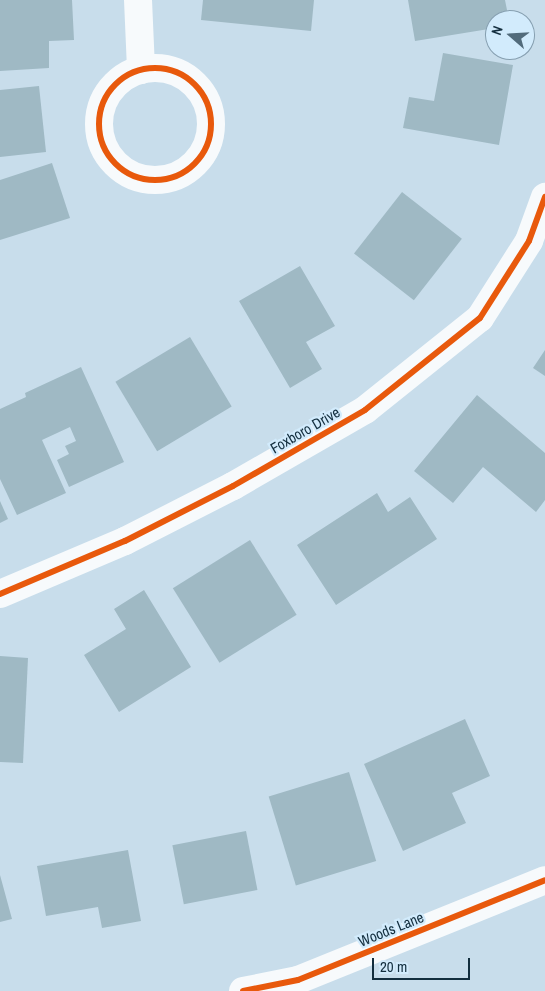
<!DOCTYPE html>
<html>
<head>
<meta charset="utf-8">
<style>
	body { margin:0 }
	#map { position:relative; width:545px; height:991px; overflow:hidden; background:#c8ddeb; font-family:"Archivo Narrow",sans-serif }
	div>[style] { position:absolute }
	.building>* { inset:0; background:#9fb9c4; transform-origin:0 0 }
	.minor>* { height:28px; margin:-14px; padding:0 14px; transform-origin:14px; border-radius:14px; background:#f7fafc }
	.minor>.ring { margin:-14px; padding:0; box-sizing:content-box; background:none; border:28px solid #f7fafc; border-radius:50% }
	.cycleway>* { height:6px; margin:-3px; padding:0 3px; transform-origin:3px; border-radius:3px; background:#e8590c }
	.cycleway>.ring { margin:-3px; padding:0; box-sizing:content-box; background:none; border:6px solid #e8590c; border-radius:50% }
	span { translate:-50% -50%; white-space:nowrap; text-align:center; line-height:1.15; -webkit-text-stroke:4.5px #d2ebfc; paint-order:stroke }
	.street-label { font-size:15px; color:#132e3e }
	.north { position:absolute; left:485px; top:10px; width:50px; height:50px; box-sizing:border-box; background:#d2ebfc; border:1px solid #869fb0; border-radius:50%; rotate:289deg; font-size:14px; font-weight:700; line-height:20px; text-align:center; color:#132e3e }
	.north::after { content:''; display:block; margin:auto; width:18px; height:22px; background:#526b7b; clip-path:polygon(50% 0,100% 100%,50% 72%,0 100%) }
	.scale { position:absolute; left:372px; top:958px; width:98px; height:22px; box-sizing:border-box; border:2px solid #132e3e; border-top:0; padding-left:6px; font-size:15px; line-height:18px; white-space:nowrap; color:#132e3e; -webkit-text-stroke:4px #d2ebfc; paint-order:stroke }
</style>
</head>
<body>
<div id="map">
	<div class="building">
		<div style="clip-path:polygon(0 0,72px 0,74px 40px,49px 41px,49px 68px,0 71px)"></div>
		<div style="clip-path:polygon(203px 0,314px 0,311px 31px,201px 20px)"></div>
		<div style="clip-path:polygon(408px 0,505px 0,509px 20px,495px 20px,495px 28px,415px 41px)"></div>
		<div style="clip-path:polygon(443px 53px,513px 65px,499px 145px,403px 128px,409px 97px,434px 101px)"></div>
		<div style="clip-path:polygon(39px 86px,46px 152px,0 157px,0 90px)"></div>
		<div style="clip-path:polygon(52px 163px,70px 218px,0 240px,0 180px)"></div>
		<div style="left:402px;top:192px;width:76px;height:78px;rotate:38deg"></div>
		<div style="clip-path:polygon(300px 266px,335px 326px,306px 342px,322px 369px,290px 388px,239px 301px)"></div>
		<div style="left:190px;top:337px;width:81px;height:87px;rotate:59deg"></div>
		<div style="clip-path:polygon(545px 350px,545px 376px,533px 368px)"></div>
		<div style="clip-path:polygon(81px 367px,124px 462px,69px 487px,57px 460px,69px 454px,65px 446px,76px 441px,70px 427px,42px 440px,66px 493px,17px 515px,0 479px,0 409px,26px 397px,25px 393px)"></div>
		<div style="clip-path:polygon(477px 395px,545px 453px,545px 500px,536px 512px,483px 467px,453px 503px,414px 471px)"></div>
		<div style="clip-path:polygon(377px 493px,388px 512px,410px 497px,437px 539px,336px 605px,297px 545px)"></div>
		<div style="clip-path:polygon(0 501px,8px 519px,0 523px)"></div>
		<div style="left:250px;top:540px;width:88px;height:91px;rotate:58deg"></div>
		<div style="clip-path:polygon(144px 590px,191px 667px,119px 712px,84px 655px,126px 629px,114px 609px)"></div>
		<div style="clip-path:polygon(0 656px,28px 658px,23px 763px,0 762px)"></div>
		<div style="clip-path:polygon(465px 719px,490px 776px,452px 793px,466px 823px,403px 851px,364px 764px)"></div>
		<div style="left:349px;top:772px;width:93px;height:84px;rotate:73deg"></div>
		<div style="left:246px;top:831px;width:60px;height:75px;rotate:79deg"></div>
		<div style="clip-path:polygon(128px 850px,141px 921px,102px 928px,98px 907px,46px 916px,37px 866px)"></div>
		<div style="clip-path:polygon(0 875px,12px 919px,0 922px)"></div>
	</div>
	<div class="minor">
		<div style="left:138px;top:0;width:70px;rotate:87.5deg"></div>
		<div class="ring" style="left:99px;top:68px;width:84px;height:84px"></div>
		<div style="left:0;top:594px;width:136px;rotate:-23deg"></div>
		<div style="left:125px;top:541px;width:121px;rotate:-27deg"></div>
		<div style="left:233px;top:486px;width:152px;rotate:-29.9deg"></div>
		<div style="left:365px;top:410px;width:147px;rotate:-38.7deg"></div>
		<div style="left:480px;top:318px;width:91px;rotate:-57.5deg"></div>
		<div style="left:529px;top:241px;width:47px;rotate:-70deg"></div>
		<div style="left:243px;top:991px;width:56px;rotate:-11.3deg"></div>
		<div style="left:298px;top:980px;width:266px;rotate:-22deg"></div>
	</div>
	<div class="cycleway">
		<div class="ring" style="left:99px;top:68px;width:106px;height:106px"></div>
		<div style="left:0;top:594px;width:136px;rotate:-23deg"></div>
		<div style="left:125px;top:541px;width:121px;rotate:-27deg"></div>
		<div style="left:233px;top:486px;width:152px;rotate:-29.9deg"></div>
		<div style="left:365px;top:410px;width:147px;rotate:-38.7deg"></div>
		<div style="left:480px;top:318px;width:91px;rotate:-57.5deg"></div>
		<div style="left:529px;top:241px;width:47px;rotate:-70deg"></div>
		<div style="left:243px;top:991px;width:56px;rotate:-11.3deg"></div>
		<div style="left:298px;top:980px;width:266px;rotate:-22deg"></div>
	</div>
	<div class="street-label">
		<span style="left:305px;top:430px;rotate:-30deg">Foxboro Drive</span>
		<span style="left:391px;top:929px;rotate:-22deg">Woods Lane</span>
	</div>
	<div class="north">N</div>
	<div class="scale">20 m</div>
</div>
</body>
</html>
